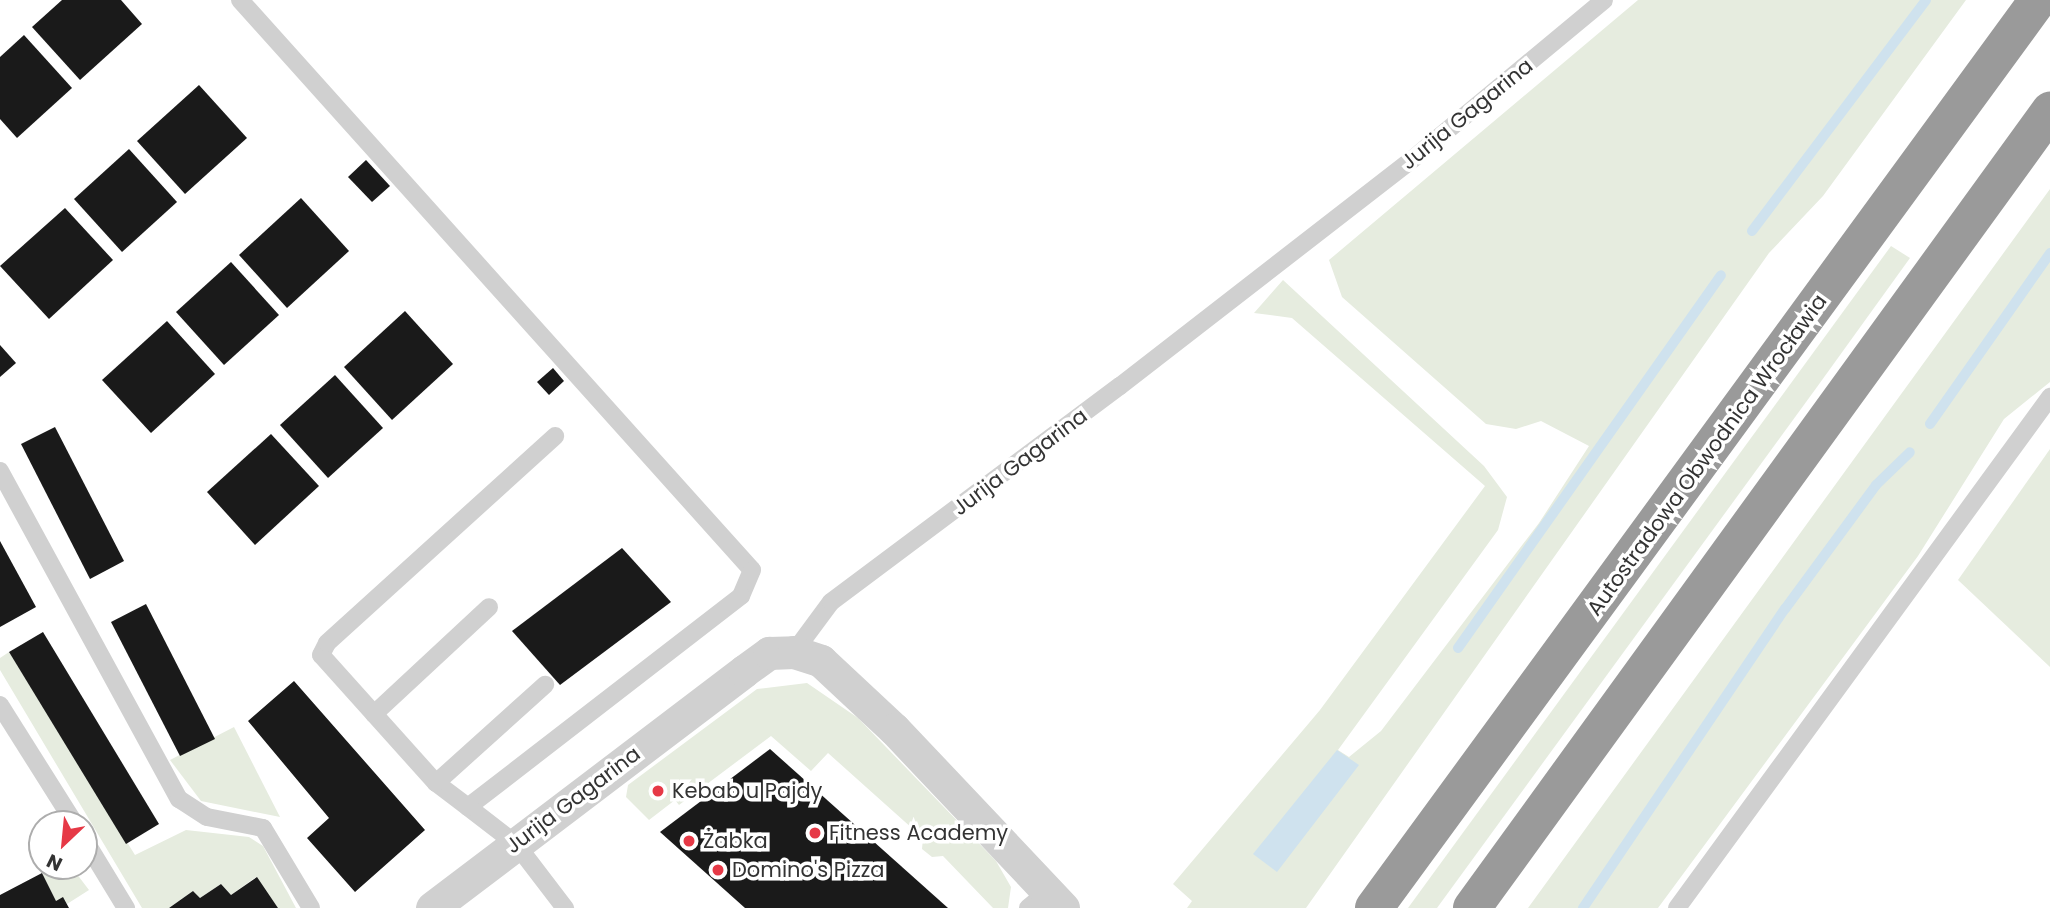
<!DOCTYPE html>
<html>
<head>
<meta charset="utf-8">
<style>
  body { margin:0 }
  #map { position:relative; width:2050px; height:908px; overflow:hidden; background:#fff; font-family:Poppins,sans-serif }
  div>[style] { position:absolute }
  .green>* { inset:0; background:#e6ecdf }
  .water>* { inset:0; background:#cfe2ee }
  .stream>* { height:10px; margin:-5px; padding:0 5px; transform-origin:5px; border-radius:5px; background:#cfe2ee }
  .building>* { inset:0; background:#1a1a1a }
  .lane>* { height:18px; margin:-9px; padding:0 9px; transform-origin:9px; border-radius:9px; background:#d0d0d0 }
  .street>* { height:33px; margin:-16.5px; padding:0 16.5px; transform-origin:16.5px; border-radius:16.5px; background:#d0d0d0 }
  .highway>* { height:38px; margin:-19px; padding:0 19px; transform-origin:19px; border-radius:19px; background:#9a9a9a }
  .dots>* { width:19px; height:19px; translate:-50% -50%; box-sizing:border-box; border:4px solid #fff; border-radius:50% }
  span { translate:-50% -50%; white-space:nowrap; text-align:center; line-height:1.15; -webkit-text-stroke:7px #fff; paint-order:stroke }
  .street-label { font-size:21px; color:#333 }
  .poi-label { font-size:21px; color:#333 }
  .left { translate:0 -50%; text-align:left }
  .north { position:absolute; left:28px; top:810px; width:70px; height:70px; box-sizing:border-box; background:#fff; border:2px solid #adadad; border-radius:50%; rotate:206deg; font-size:19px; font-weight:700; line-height:28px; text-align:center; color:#333 }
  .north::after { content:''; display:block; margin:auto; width:24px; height:32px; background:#e63946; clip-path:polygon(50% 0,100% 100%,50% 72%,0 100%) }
</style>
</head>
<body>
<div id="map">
  <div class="green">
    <i style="clip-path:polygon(1638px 0,1966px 0,1823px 196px,1769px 253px,1306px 908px,1187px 908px,1192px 901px,1173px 884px,1320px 710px,1485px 486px,1292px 318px,1254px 313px,1283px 280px,1484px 466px,1507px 497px,1498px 530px,1338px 750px,1349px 757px,1381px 731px,1539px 523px,1589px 446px,1541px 421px,1516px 429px,1486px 424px,1342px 297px,1329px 260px)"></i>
    <i style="clip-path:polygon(2050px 189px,2050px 382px,2004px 419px,1918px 556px,1658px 908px,1528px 908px)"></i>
    <i style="clip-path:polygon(1891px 246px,1910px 258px,1817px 387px,1437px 908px,1408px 908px)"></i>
    <i style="clip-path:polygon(2050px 449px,2050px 667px,1958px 580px)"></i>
    <i style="clip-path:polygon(9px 652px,135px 855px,186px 830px,249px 837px,263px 846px,296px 908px,278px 908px,256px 877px,231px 895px,221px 884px,200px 898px,193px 891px,169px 908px,142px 908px,0 670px,0 658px)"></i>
    <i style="clip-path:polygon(807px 683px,858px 718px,996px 861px,1011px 887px,1008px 908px,993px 908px,943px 856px,932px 857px,922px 849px,923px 838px,828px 753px,811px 771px,771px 736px,679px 805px,675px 800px,649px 820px,626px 797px,628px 785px,757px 689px)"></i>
    <i style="clip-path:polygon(234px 727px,280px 817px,201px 801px,170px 760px)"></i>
    <i style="clip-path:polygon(54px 866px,73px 869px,89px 890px,67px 904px,63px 898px,56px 901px,42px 873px)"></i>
  </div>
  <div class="water">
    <i style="clip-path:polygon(1337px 750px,1359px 765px,1277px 872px,1253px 854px)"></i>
  </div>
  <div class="stream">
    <i style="left:1752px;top:231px;width:289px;rotate:-53deg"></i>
    <i style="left:1930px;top:424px;width:209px;rotate:-54.9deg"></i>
    <i style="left:1458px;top:648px;width:456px;rotate:-54.8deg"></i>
    <i style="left:1583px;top:908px;width:361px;rotate:-56deg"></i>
    <i style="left:1785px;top:609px;width:154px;rotate:-53.7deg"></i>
    <i style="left:1876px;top:485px;width:47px;rotate:-44.1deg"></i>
  </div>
  <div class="building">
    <i style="clip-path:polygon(62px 0,121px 0,142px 24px,80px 80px,32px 27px)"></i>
    <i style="clip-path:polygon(24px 35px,72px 88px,17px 138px,0 119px,0 57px)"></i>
    <i style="clip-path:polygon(199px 85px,247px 138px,185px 194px,137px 141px)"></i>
    <i style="clip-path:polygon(129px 149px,177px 202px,122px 252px,74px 199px)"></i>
    <i style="clip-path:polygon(366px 160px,390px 186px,372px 202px,348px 177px)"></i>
    <i style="clip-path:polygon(301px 198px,349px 251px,287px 308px,239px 255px)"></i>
    <i style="clip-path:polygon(65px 208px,113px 260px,49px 319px,0 266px)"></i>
    <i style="clip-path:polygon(231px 262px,279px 315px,224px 365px,176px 312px)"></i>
    <i style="clip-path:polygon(405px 311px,453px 364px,392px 420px,344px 367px)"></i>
    <i style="clip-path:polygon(167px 321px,215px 374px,151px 433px,102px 380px)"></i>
    <i style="clip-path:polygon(0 345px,16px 363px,0 377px)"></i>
    <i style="clip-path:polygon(553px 368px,564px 381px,549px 395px,537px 382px)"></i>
    <i style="clip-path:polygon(335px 375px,383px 428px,328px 478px,280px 425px)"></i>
    <i style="clip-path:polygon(55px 427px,124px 561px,90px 579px,21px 444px)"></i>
    <i style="clip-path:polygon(271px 434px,319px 486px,255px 545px,207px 492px)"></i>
    <i style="clip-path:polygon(0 541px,36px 607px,0 627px)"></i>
    <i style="clip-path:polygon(622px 548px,671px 602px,560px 685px,512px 631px)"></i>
    <i style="clip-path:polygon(146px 604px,215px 739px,180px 756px,111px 622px)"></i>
    <i style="clip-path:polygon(43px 632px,159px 824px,126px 844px,9px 652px)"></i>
    <i style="clip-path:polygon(294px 681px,425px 830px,355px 892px,307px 838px,329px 818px,248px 721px)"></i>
    <i style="clip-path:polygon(770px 749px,948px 908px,745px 908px,660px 832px)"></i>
    <i style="clip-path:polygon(42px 873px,56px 901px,63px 897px,69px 908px,0 908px,0 895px)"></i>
    <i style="clip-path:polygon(257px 877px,278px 908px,169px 908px,193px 891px,200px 898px,221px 884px,231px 895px)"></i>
  </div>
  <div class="lane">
    <i style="left:240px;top:0;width:766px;rotate:48.07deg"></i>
    <i style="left:752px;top:570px;width:28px;rotate:113deg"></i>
    <i style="left:741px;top:596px;width:345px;rotate:142.3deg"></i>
    <i style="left:468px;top:807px;width:61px;rotate:37.6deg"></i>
    <i style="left:516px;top:844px;width:81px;rotate:52.6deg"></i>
    <i style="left:0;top:471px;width:374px;rotate:61.4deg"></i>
    <i style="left:179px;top:799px;width:33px;rotate:33deg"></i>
    <i style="left:207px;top:817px;width:57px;rotate:11.1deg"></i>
    <i style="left:263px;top:828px;width:93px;rotate:59deg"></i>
    <i style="left:794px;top:652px;width:62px;rotate:-53.5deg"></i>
    <i style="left:831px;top:602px;width:361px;rotate:-36.8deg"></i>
    <i style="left:1120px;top:386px;width:380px;rotate:-37.8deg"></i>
    <i style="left:1420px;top:153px;width:239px;rotate:-39.7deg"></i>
    <i style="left:0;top:705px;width:141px;rotate:57.8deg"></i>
    <i style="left:374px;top:714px;width:157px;rotate:-42.9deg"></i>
    <i style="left:436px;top:783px;width:147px;rotate:-42deg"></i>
    <i style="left:468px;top:807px;width:40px;rotate:-143deg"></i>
    <i style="left:436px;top:783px;width:172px;rotate:-131.9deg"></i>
    <i style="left:321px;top:655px;width:13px;rotate:-63deg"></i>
    <i style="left:327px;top:643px;width:308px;rotate:-42.2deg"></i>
    <i style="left:84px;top:839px;width:81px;rotate:58.7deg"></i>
    <i style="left:1028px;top:908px;width:26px;rotate:-40deg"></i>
    <i style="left:1677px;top:908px;width:633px;rotate:-53.87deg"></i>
  </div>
  <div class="street">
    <i style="left:432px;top:908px;width:392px;rotate:-37.2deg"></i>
    <i style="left:744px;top:671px;width:31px;rotate:-36deg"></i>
    <i style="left:769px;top:653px;width:25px;rotate:-2deg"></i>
    <i style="left:794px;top:652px;width:28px;rotate:18deg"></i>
    <i style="left:821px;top:661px;width:100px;rotate:43deg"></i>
    <i style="left:894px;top:729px;width:246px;rotate:46.6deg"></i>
  </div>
  <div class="highway">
    <i style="left:1374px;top:908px;width:1125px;rotate:-53.82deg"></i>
    <i style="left:1472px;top:908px;width:985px;rotate:-54.05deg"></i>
  </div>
  <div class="dots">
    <i style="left:658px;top:791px;background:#e63946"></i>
    <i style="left:815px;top:833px;background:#e63946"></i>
    <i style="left:689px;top:841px;background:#e63946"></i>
    <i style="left:718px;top:870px;background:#e63946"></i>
  </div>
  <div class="street-label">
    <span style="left:1467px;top:114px;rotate:-39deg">Jurija Gagarina</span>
    <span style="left:1707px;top:455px;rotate:-54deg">Autostradowa Obwodnica Wrocławia</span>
    <span style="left:1020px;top:462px;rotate:-37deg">Jurija Gagarina</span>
    <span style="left:573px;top:800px;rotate:-37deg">Jurija Gagarina</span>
  </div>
  <div class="poi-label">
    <span class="left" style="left:672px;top:791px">Kebab u Pajdy</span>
    <span class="left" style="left:829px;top:833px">Fitness Academy</span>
    <span class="left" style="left:703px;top:841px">Żabka</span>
    <span class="left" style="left:732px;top:870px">Domino's Pizza</span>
  </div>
  <div class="north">N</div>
</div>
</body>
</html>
